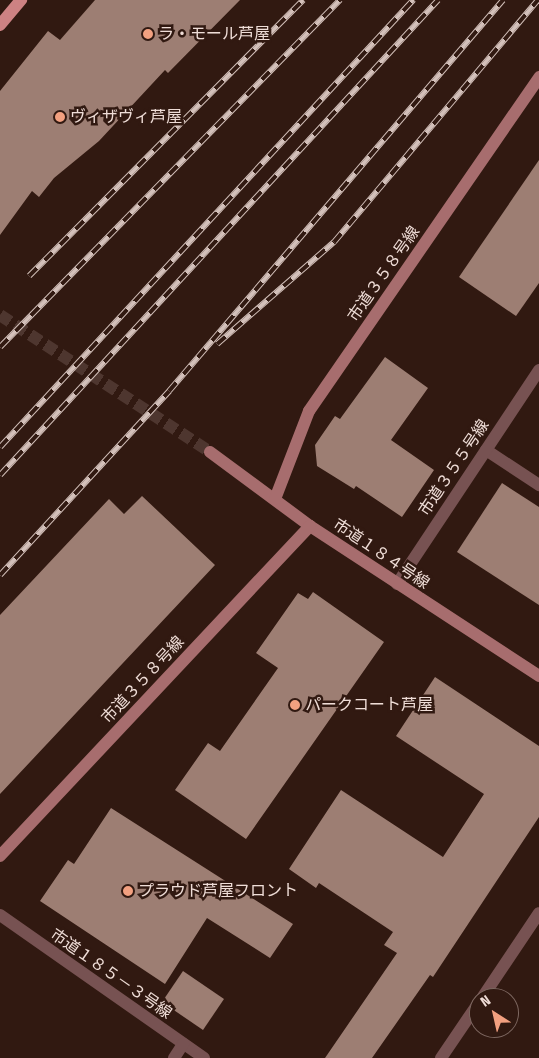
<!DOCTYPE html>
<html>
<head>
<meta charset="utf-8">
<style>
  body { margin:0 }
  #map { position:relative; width:539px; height:1058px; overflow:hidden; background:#311911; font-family:"Fira Sans Condensed","Noto Sans JP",sans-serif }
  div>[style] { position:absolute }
  .building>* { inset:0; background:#9d7e73 }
  .secondary-tunnel>* { height:12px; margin-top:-6px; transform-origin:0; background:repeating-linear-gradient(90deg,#4e362f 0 12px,transparent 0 18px) }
  .street>* { height:12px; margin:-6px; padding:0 6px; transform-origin:6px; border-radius:6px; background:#775252 }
  .secondary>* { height:12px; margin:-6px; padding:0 6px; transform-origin:6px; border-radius:6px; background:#a76d6e }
  .primary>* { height:12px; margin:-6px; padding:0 6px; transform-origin:6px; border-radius:6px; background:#cd8283 }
  .rail>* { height:5.5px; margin-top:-2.75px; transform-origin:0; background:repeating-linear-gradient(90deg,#311911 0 11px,#d3c0ba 0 22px); box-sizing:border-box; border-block:1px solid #d3c0ba }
  .dots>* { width:14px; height:14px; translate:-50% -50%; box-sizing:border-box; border:2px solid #311911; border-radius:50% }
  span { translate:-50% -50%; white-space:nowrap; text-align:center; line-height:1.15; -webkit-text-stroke:5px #311911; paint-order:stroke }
  .poi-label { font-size:16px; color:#efddd7 }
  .left { translate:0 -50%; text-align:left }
  .street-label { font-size:16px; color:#efddd7 }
  .north { position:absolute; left:469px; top:988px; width:50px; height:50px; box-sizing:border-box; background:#311911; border:1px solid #7d6760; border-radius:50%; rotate:325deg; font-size:14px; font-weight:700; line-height:20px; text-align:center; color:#efddd7 }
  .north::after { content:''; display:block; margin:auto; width:18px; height:22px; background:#f2a080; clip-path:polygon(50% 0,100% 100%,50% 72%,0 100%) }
</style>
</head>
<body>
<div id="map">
  <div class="building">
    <i style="clip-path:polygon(95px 0,240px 0,168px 73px,165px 70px,99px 141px,54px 178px,39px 197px,32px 191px,0 235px,0 91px,48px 31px,60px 40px)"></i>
    <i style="clip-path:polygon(539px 160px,539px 283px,516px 316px,459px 277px)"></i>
    <i style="clip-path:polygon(385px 357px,428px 388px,391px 440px,434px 470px,402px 517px,356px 486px,354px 489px,317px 466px,315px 445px,335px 416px,340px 419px)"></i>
    <i style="clip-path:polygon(502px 483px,539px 507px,539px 605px,457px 552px)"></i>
    <i style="clip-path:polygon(142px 496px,215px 565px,0 794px,0 615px,109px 499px,124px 514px)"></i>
    <i style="clip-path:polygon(313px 592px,384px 642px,246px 839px,175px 790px,208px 743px,220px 751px,278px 668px,256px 653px,298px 593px,308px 599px)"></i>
    <i style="clip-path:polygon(435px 677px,539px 746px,539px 817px,433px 977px,430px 975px,372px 1058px,325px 1058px,397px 953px,384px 945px,393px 932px,319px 883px,316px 888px,289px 869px,341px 790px,443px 857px,484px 794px,396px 736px)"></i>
    <i style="clip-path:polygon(111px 808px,293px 924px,270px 958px,207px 918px,165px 984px,40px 901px,68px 860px,74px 864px)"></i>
    <i style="clip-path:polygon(183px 971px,224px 999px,203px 1030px,162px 1002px)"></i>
  </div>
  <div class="secondary-tunnel">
    <i style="left:0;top:315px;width:251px;rotate:33.1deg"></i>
  </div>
  <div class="street">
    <i style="left:486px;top:450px;width:64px;rotate:33.4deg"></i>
    <i style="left:397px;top:584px;width:257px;rotate:-56.4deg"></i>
    <i style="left:0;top:915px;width:249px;rotate:35deg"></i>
    <i style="left:482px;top:998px;width:102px;rotate:-56.2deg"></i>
    <i style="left:174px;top:1058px;width:17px;rotate:-57deg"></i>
    <i style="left:441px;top:1058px;width:68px;rotate:-55.8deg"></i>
  </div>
  <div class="secondary">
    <i style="left:210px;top:452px;width:124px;rotate:36.5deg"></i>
    <i style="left:310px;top:526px;width:274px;rotate:33.2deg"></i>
    <i style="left:275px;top:499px;width:94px;rotate:-68.9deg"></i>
    <i style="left:309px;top:411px;width:406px;rotate:-55.4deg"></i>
    <i style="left:0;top:856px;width:453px;rotate:-46.8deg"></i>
  </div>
  <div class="primary">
    <i style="left:0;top:25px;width:33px;rotate:-50deg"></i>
  </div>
  <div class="rail">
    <i style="left:29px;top:276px;width:389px;rotate:-45.2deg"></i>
    <i style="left:217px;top:344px;width:155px;rotate:-41.1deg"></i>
    <i style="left:334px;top:242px;width:317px;rotate:-49.9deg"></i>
    <i style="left:0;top:347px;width:486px;rotate:-45.6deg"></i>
    <i style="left:0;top:447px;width:609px;rotate:-47.26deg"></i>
    <i style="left:0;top:475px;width:646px;rotate:-47.32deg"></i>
    <i style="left:0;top:575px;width:250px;rotate:-47.4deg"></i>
    <i style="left:169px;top:391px;width:514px;rotate:-49.5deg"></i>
  </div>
  <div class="dots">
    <i style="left:148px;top:34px;background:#f2a080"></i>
    <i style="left:60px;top:117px;background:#f2a080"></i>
    <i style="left:295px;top:705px;background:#f2a080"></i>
    <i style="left:128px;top:891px;background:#f2a080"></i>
  </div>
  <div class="poi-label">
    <span class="left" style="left:158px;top:34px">ラ・モール芦屋</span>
    <span class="left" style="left:70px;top:117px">ヴィザヴィ芦屋</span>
    <span class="left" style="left:305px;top:705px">パークコート芦屋</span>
    <span class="left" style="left:138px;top:891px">プラウド芦屋フロント</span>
  </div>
  <div class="street-label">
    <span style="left:384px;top:274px;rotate:-55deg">市道３５８号線</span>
    <span style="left:454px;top:468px;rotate:-56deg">市道３５５号線</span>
    <span style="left:381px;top:554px;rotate:34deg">市道１８４号線</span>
    <span style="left:143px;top:680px;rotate:-47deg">市道３５８号線</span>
    <span style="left:111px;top:974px;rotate:35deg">市道１８５－３号線</span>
  </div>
  <div class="north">N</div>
</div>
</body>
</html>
